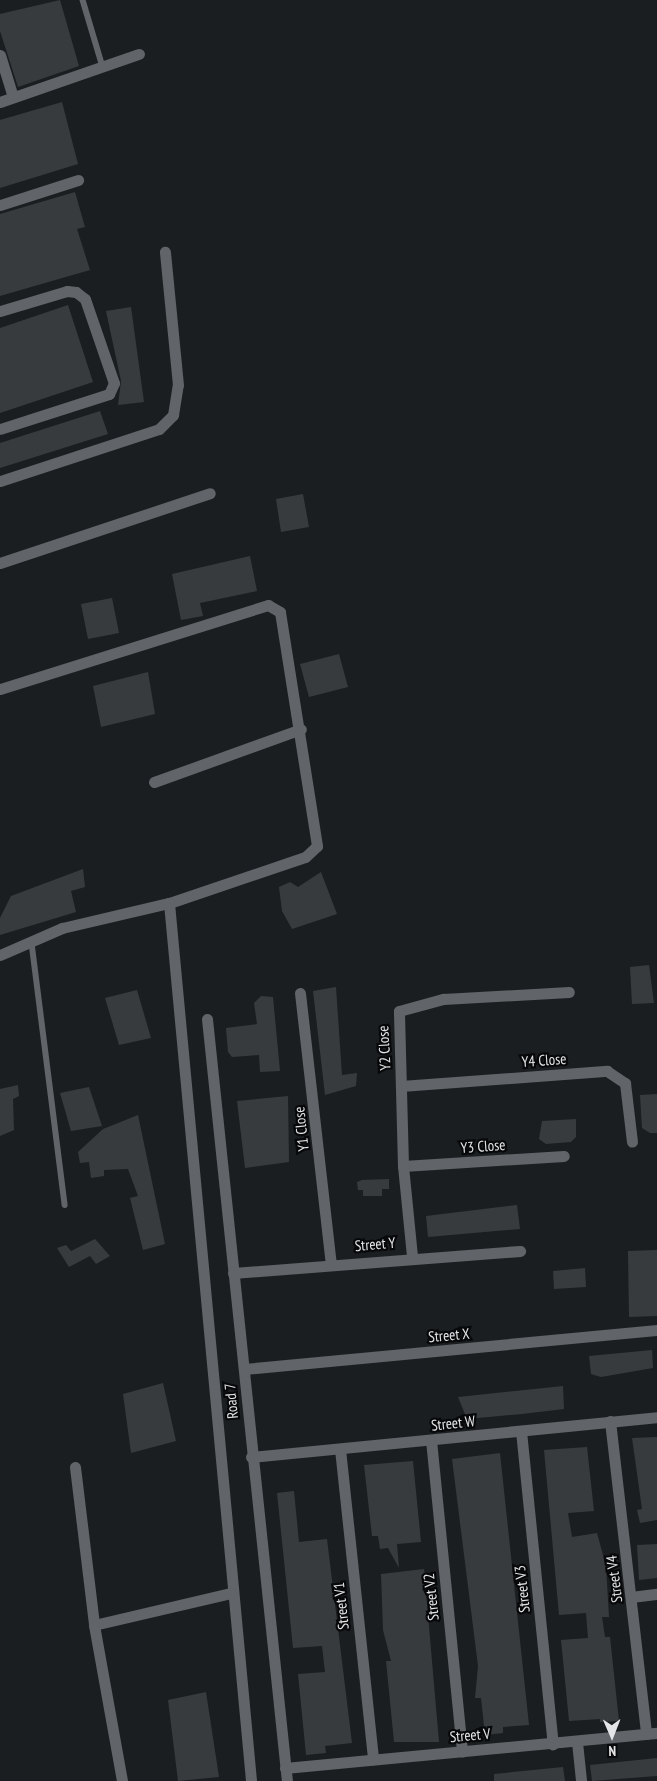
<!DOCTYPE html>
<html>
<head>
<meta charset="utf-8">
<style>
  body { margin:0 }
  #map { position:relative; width:657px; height:1781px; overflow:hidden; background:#1b1e21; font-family:"PT Sans Narrow",sans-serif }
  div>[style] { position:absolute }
  .building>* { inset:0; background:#383b3e }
  .lane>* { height:5.5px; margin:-2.75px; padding:0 2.75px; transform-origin:2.75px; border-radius:2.75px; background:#616468 }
  .street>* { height:11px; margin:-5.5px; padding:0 5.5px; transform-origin:5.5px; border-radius:5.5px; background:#616468 }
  span { translate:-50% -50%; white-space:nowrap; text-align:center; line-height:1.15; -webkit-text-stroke:4.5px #070809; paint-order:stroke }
  .street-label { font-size:15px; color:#e4e5e7 }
  .north { position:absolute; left:587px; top:1711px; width:50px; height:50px; -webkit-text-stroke:4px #070809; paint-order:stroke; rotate:179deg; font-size:14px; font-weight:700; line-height:20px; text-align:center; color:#e4e5e7 }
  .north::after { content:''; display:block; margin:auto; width:18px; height:22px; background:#e4e5e7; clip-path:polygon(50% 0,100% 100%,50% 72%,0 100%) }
</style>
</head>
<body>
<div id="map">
  <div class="building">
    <i style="clip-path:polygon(60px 0,79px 66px,18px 87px,0 31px,0 14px)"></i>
    <i style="clip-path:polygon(62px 102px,78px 164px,0 188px,0 120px)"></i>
    <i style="clip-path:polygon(75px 192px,85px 227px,77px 229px,90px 270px,0 296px,0 214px)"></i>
    <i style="clip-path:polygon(68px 305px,93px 382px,0 413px,0 328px)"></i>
    <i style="clip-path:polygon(131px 307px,144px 402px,118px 405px,121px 381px,106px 311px)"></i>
    <i style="clip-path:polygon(100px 411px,108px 434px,0 468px,0 443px)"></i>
    <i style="clip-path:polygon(303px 494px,309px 527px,281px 532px,276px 499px)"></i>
    <i style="clip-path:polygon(250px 556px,257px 591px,200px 603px,203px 616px,181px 620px,172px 574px)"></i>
    <i style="clip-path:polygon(112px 598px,119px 633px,88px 639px,81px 604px)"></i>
    <i style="clip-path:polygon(339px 654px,348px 687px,309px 697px,300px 664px)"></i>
    <i style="clip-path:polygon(148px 672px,155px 714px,101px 727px,93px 686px)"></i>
    <i style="clip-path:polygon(83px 869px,85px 887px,71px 891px,76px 912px,0 935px,0 918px,11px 896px)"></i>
    <i style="clip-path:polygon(321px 872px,337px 914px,292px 929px,282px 911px,279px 887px,290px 882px,298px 887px)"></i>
    <i style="clip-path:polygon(649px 965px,654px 1003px,632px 1004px,630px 967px)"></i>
    <i style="clip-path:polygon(336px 987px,342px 1075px,357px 1073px,356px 1086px,325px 1095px,313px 991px)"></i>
    <i style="clip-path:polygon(137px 990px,151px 1038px,119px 1045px,105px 998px)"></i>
    <i style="clip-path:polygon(261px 996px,273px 997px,280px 1071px,260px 1072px,259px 1055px,232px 1057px,228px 1052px,226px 1028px,257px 1024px,254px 1003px)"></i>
    <i style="clip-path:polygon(18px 1085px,19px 1096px,13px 1099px,14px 1130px,0 1136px,0 1089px)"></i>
    <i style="clip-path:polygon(89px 1087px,102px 1126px,71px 1131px,60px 1093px)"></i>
    <i style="clip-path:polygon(657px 1094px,657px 1133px,650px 1133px,642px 1128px,640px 1095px)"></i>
    <i style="clip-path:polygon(288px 1096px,289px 1162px,245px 1168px,237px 1101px)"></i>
    <i style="clip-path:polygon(138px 1115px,165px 1244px,143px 1250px,130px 1198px,138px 1196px,128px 1169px,104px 1170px,104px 1176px,91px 1178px,89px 1162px,80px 1163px,78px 1152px,103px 1129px)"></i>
    <i style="clip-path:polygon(576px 1119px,576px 1137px,571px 1142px,546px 1144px,539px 1139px,542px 1121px)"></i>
    <i style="clip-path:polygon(389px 1179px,389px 1189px,382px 1189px,382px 1196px,363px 1196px,363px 1190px,358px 1190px,357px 1182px,362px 1180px)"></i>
    <i style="clip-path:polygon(517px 1205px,520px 1229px,428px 1237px,426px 1216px)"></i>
    <i style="clip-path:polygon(95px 1239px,110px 1256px,96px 1264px,90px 1256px,69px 1267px,57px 1248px,66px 1245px,71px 1251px)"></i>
    <i style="clip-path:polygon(657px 1250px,657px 1316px,629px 1317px,628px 1251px)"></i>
    <i style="clip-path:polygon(585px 1268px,586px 1287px,554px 1289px,553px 1271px)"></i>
    <i style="clip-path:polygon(652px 1350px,653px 1368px,601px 1377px,591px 1374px,589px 1356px)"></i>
    <i style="clip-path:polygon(163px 1383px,176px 1441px,131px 1453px,123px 1394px)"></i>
    <i style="clip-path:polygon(563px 1386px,564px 1409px,522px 1414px,467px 1419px,458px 1397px)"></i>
    <i style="clip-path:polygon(657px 1437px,657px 1520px,640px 1523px,637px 1510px,642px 1509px,632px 1438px)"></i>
    <i style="clip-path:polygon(587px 1447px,594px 1511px,568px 1513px,572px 1537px,597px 1533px,606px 1566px,609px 1617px,602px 1617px,605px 1637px,610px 1637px,619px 1721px,600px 1722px,600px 1719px,569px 1721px,561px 1640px,588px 1638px,586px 1613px,559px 1615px,544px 1450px)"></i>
    <i style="clip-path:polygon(500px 1453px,529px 1725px,503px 1727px,503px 1733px,485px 1735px,481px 1698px,475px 1698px,478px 1666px,452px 1459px)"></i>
    <i style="clip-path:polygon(413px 1461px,421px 1542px,397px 1544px,399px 1568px,388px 1548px,380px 1549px,378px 1536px,372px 1536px,364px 1465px)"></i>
    <i style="clip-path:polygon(294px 1491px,299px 1542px,327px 1539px,352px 1743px,325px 1746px,326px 1753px,306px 1755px,298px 1674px,325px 1672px,322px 1646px,293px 1648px,277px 1493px)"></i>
    <i style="clip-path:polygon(657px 1544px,657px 1578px,639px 1580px,637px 1545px)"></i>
    <i style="clip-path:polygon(424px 1569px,439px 1742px,394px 1742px,386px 1661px,391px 1661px,383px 1630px,381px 1574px)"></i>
    <i style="clip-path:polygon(206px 1692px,219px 1777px,178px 1781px,168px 1700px)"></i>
    <i style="clip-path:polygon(657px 1758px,657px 1776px,592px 1781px,590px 1765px)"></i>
    <i style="clip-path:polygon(563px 1767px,565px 1781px,494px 1781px,494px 1774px)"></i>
  </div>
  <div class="lane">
    <i style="left:83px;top:0;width:70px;rotate:73.4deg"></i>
    <i style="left:32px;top:943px;width:264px;rotate:82.8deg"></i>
  </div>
  <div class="street">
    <i style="left:0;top:55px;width:44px;rotate:72.8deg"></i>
    <i style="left:0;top:102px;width:147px;rotate:-19.1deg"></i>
    <i style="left:0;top:205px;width:82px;rotate:-17.8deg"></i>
    <i style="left:0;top:311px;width:70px;rotate:-16.6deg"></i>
    <i style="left:67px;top:291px;width:9px;rotate:6deg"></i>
    <i style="left:76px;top:292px;width:11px;rotate:38deg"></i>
    <i style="left:85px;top:299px;width:89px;rotate:71deg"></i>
    <i style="left:114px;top:383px;width:12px;rotate:114deg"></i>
    <i style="left:109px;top:394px;width:114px;rotate:162.2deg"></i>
    <i style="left:0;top:481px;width:167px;rotate:-18.1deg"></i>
    <i style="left:159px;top:429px;width:20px;rotate:-45deg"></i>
    <i style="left:173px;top:415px;width:30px;rotate:-81deg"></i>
    <i style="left:178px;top:385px;width:134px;rotate:-95.6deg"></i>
    <i style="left:0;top:563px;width:221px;rotate:-18.4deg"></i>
    <i style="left:0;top:689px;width:281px;rotate:-17.4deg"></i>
    <i style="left:268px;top:605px;width:14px;rotate:30deg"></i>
    <i style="left:280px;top:612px;width:237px;rotate:81deg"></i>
    <i style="left:317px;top:846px;width:16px;rotate:137deg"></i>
    <i style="left:305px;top:857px;width:144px;rotate:161.3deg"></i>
    <i style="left:154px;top:782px;width:156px;rotate:-19.8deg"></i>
    <i style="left:0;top:955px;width:68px;rotate:-23.5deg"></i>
    <i style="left:62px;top:928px;width:110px;rotate:-13.2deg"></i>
    <i style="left:169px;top:903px;width:882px;rotate:84.66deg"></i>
    <i style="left:300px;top:993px;width:272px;rotate:83.5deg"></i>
    <i style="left:207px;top:1019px;width:766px;rotate:84.01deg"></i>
    <i style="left:401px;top:1086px;width:207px;rotate:-4.2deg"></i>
    <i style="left:607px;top:1071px;width:22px;rotate:34deg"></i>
    <i style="left:625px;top:1083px;width:59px;rotate:83.2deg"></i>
    <i style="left:403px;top:1166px;width:161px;rotate:-3.6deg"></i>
    <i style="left:412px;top:1256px;width:90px;rotate:-95.7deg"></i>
    <i style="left:403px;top:1166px;width:155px;rotate:-91.5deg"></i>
    <i style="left:399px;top:1011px;width:46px;rotate:-15.3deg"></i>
    <i style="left:443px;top:999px;width:126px;rotate:-3.2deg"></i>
    <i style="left:233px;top:1273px;width:288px;rotate:-4.4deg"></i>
    <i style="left:244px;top:1369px;width:415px;rotate:-5.4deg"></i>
    <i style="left:610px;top:1421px;width:315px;rotate:83.4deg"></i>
    <i style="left:521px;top:1431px;width:315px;rotate:84.2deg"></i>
    <i style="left:431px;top:1440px;width:313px;rotate:84.3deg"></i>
    <i style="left:340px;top:1449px;width:312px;rotate:83.9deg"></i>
    <i style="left:251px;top:1457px;width:408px;rotate:-5.6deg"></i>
    <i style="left:75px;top:1467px;width:159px;rotate:83.1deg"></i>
    <i style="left:94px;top:1625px;width:158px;rotate:79.8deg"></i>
    <i style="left:631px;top:1597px;width:26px;rotate:-7deg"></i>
    <i style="left:94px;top:1625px;width:140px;rotate:-13.2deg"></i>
    <i style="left:577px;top:1742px;width:39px;rotate:84deg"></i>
    <i style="left:285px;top:1768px;width:374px;rotate:-5.4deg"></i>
  </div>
  <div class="street-label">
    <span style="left:384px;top:1048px;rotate:-93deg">Y2 Close</span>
    <span style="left:544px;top:1060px;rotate:-4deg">Y4 Close</span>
    <span style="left:301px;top:1129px;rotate:-96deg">Y1 Close</span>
    <span style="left:483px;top:1146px;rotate:-4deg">Y3 Close</span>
    <span style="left:375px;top:1244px;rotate:-5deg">Street Y</span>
    <span style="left:449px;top:1335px;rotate:-5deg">Street X</span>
    <span style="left:231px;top:1401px;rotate:-95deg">Road 7</span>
    <span style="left:453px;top:1423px;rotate:-6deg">Street W</span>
    <span style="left:614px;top:1579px;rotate:-97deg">Street V4</span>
    <span style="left:522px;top:1589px;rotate:-96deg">Street V3</span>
    <span style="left:431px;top:1597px;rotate:-96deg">Street V2</span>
    <span style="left:341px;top:1606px;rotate:-96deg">Street V1</span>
    <span style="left:470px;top:1735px;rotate:-5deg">Street V</span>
  </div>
  <div class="north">N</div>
</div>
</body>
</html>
